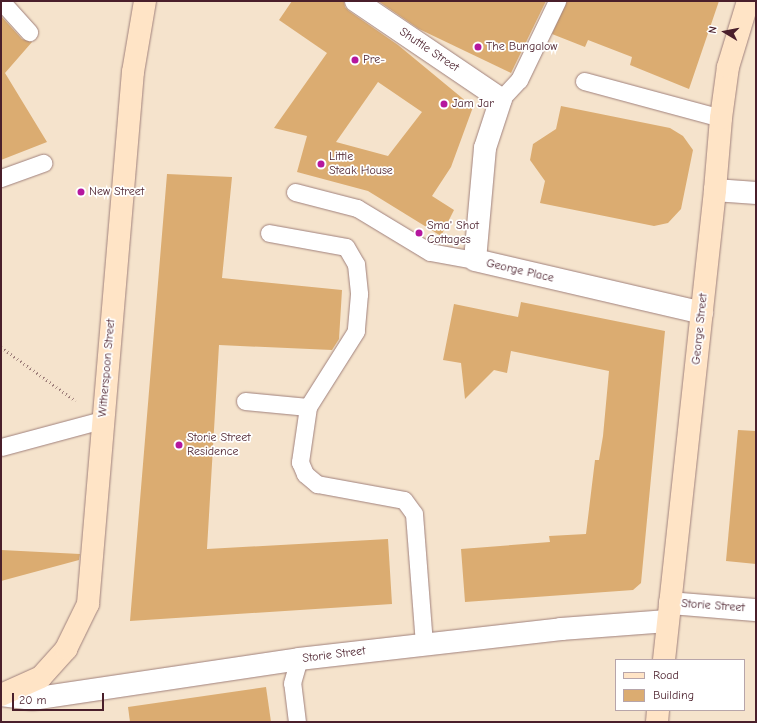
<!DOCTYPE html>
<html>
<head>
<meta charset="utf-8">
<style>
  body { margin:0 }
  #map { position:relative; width:757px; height:723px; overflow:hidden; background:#f5e3cc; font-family:"Comic Neue",sans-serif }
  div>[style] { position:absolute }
  .building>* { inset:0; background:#dbac71 }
  .path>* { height:2.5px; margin-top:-1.25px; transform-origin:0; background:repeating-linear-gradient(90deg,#a0817c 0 1px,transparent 0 4px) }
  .roads { filter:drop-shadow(0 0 1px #a0817c) drop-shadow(0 0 1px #a0817c) }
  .lane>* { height:17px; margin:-8.5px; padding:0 8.5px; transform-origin:8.5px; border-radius:8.5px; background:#fff }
  .street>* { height:22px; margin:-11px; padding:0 11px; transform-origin:11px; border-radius:11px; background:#fff }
  .secondary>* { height:22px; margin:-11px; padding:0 11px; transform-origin:11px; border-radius:11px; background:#ffe4c6 }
  .dots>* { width:11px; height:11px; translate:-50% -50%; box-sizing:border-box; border:2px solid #fff; border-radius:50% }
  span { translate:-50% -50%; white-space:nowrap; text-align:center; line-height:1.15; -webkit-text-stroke:3.5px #fff; paint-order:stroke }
  .poi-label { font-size:12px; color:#4a1f2b }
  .left { translate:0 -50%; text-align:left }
  .street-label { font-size:12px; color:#4a1f2b }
  .frame { position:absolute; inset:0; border:2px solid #4a1f2b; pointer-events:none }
  .legend { position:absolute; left:615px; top:659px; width:130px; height:52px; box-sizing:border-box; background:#fff; border:1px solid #b7a5aa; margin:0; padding:5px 7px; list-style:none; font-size:12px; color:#4a1f2b }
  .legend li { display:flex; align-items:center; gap:8px; height:20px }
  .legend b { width:20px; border:1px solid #b7a5aa }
  .north { position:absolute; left:705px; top:12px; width:40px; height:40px; -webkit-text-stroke:3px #fff; paint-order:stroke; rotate:280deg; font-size:11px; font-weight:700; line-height:16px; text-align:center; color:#4a1f2b }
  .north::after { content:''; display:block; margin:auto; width:14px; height:18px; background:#4a1f2b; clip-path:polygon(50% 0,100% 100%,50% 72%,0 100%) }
  .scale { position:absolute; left:12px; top:693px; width:92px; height:18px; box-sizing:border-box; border:2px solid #4a1f2b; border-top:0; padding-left:5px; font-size:12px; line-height:14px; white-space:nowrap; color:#4a1f2b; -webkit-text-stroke:3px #fff; paint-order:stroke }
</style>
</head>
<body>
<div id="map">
  <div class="building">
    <i style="clip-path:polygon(evenodd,292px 1px,344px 1px,345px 7px,349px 11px,398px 45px,473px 107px,451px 167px,432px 196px,454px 210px,441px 236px,368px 191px,297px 172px,307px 136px,274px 128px,327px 53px,279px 20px,292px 1px,378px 82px,422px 112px,388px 156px,336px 142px,378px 82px)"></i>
    <i style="clip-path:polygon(378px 1px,546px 1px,511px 73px,419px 29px)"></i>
    <i style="clip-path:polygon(567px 1px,719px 1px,689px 89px,630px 65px,632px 57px,588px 40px,585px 47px,552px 34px)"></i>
    <i style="clip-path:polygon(1px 16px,22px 39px,32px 42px,5px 73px,47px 142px,1px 160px)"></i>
    <i style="clip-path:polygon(561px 106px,670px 128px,683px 136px,693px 150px,681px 209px,668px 223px,654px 226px,540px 203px,545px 181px,530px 160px,533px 144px,556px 129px)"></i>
    <i style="clip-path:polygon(167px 174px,232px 177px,222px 278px,342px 290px,339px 339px,332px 350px,219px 345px,207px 549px,388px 539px,392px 604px,130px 621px)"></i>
    <i style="clip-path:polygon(521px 302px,665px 331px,641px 583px,633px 590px,465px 602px,461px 549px,550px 542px,549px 536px,586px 534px,595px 460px,599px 460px,603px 436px,609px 371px,511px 351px,507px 373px,494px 370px,465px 399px,461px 363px,443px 360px,454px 304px,518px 317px)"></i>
    <i style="clip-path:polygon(738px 430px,756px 431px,756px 564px,726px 561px)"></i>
    <i style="clip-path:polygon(1px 550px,80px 554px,79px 560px,1px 581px)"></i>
    <i style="clip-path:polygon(266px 687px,271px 722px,130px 722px,128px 707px)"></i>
  </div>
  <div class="path">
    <i style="left:1px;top:347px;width:92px;rotate:35.8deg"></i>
  </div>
  <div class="roads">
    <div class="lane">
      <i style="left:1px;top:1px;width:42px;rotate:47.9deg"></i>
      <i style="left:584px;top:81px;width:142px;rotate:15.1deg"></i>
      <i style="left:501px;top:99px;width:26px;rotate:-47deg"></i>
      <i style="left:519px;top:80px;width:88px;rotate:-64.3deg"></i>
      <i style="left:1px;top:178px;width:45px;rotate:-19.7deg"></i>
      <i style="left:295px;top:192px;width:64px;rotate:14.5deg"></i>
      <i style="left:357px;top:208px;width:85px;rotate:31.1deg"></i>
      <i style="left:430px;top:252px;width:46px;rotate:10.1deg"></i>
      <i style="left:269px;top:233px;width:78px;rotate:10.3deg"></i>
      <i style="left:346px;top:247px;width:20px;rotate:60deg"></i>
      <i style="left:356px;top:264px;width:30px;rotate:84deg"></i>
      <i style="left:359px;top:294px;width:37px;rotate:95deg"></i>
      <i style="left:356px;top:331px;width:90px;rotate:122.3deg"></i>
      <i style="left:245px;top:401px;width:63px;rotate:5.4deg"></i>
      <i style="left:308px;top:407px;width:56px;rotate:98.3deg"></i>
      <i style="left:300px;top:462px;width:13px;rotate:67deg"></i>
      <i style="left:305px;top:474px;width:16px;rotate:40deg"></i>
      <i style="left:317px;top:484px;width:88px;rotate:10.4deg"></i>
      <i style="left:404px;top:500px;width:17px;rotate:54deg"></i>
      <i style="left:414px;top:514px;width:131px;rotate:85.6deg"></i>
      <i style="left:1px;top:447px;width:105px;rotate:-15deg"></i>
      <i style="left:297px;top:722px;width:39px;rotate:-97deg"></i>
      <i style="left:292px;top:683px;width:25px;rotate:-74deg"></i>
    </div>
    <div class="street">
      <i style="left:356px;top:1px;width:175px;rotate:34.1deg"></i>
      <i style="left:501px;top:99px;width:52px;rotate:108.1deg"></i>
      <i style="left:485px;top:148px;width:112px;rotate:95.1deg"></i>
      <i style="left:475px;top:260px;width:233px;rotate:13.1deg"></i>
      <i style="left:715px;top:190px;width:41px;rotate:4.2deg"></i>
      <i style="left:670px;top:603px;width:86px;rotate:4.7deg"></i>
      <i style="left:1px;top:695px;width:31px;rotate:7deg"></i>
      <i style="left:32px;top:699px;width:270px;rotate:-8.5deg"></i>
      <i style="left:299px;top:659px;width:264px;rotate:-6.5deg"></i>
      <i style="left:561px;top:629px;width:107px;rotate:-4.3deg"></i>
    </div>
    <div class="secondary">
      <i style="left:664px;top:660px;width:473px;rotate:-83.8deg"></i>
      <i style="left:715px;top:190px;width:72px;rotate:-85.2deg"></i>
      <i style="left:721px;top:118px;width:51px;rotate:-82.2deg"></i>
      <i style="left:728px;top:67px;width:69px;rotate:-73.1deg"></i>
      <i style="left:1px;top:695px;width:44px;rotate:-24.2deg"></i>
      <i style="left:41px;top:677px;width:38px;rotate:-48deg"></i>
      <i style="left:66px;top:649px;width:50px;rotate:-63.9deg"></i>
      <i style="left:88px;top:604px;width:534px;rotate:-85.17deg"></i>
      <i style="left:133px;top:72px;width:72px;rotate:-80.4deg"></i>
      <i style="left:657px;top:722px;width:12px;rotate:-85deg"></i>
    </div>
  </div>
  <div class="dots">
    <i style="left:478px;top:47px;background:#b5179e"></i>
    <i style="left:355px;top:60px;background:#b5179e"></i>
    <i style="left:444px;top:104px;background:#b5179e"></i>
    <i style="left:321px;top:164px;background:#b5179e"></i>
    <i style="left:81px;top:192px;background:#b5179e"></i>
    <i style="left:419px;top:233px;background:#b5179e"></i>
    <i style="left:179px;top:445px;background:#b5179e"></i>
  </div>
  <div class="poi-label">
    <span class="left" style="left:486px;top:47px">The Bungalow</span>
    <span class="left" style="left:363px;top:60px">Pre-</span>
    <span class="left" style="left:452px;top:104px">Jam Jar</span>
    <span class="left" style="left:329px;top:164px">Little<br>Steak House</span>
    <span class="left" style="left:89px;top:192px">New Street</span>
    <span class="left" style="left:427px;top:233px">Sma' Shot<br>Cottages</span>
    <span class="left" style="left:187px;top:445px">Storie Street<br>Residence</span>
  </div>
  <div class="street-label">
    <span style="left:429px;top:50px;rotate:34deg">Shuttle Street</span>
    <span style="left:520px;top:271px;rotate:13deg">George Place</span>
    <span style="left:700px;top:329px;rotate:-84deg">George Street</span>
    <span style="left:107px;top:368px;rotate:-85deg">Witherspoon Street</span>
    <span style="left:713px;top:606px;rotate:4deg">Storie Street</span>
    <span style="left:334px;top:655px;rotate:-7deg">Storie Street</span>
  </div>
  <div class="frame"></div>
  <ul class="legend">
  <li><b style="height:5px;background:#ffe4c6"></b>Road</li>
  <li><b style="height:11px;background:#dbac71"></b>Building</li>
  </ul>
  <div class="north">N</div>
  <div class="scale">20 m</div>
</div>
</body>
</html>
